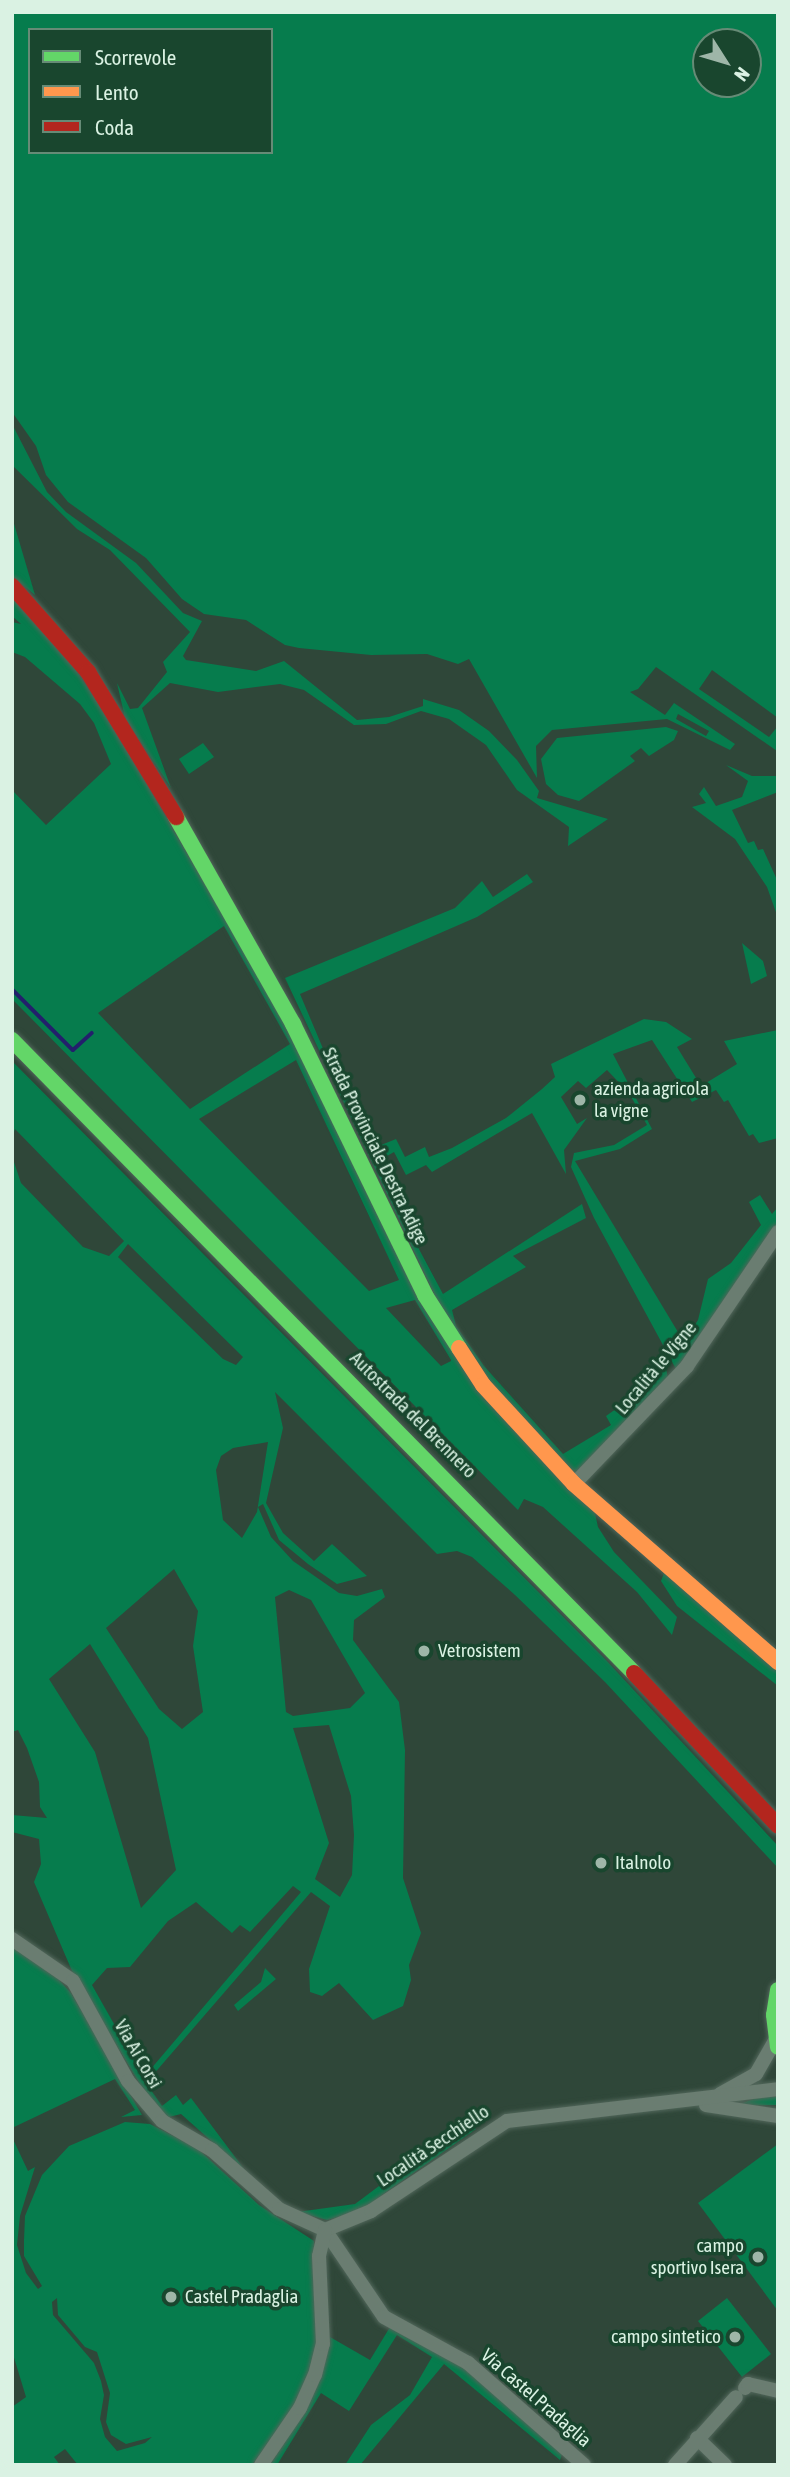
<!DOCTYPE html>
<html>
<head>
<meta charset="utf-8">
<style>
  body { margin:0 }
  #map { position:relative; width:790px; height:2477px; overflow:hidden; background:#2f4739; font-family:"Asap Condensed",sans-serif }
  div>[style] { position:absolute }
  .green>* { inset:0; background:#067c4d }
  .stream>* { height:3.5px; margin:-1.75px; padding:0 1.75px; transform-origin:1.75px; border-radius:1.75px; background:#231f6c }
  .roads { filter:drop-shadow(0 0 2px #51665a) drop-shadow(0 0 2px #51665a) }
  .street>* { height:14px; margin:-7px; padding:0 7px; transform-origin:7px; border-radius:7px; background:#6a7d71 }
  .fast>* { height:16px; margin:-8px; padding:0 8px; transform-origin:8px; border-radius:8px; background:#63d668 }
  .slow>* { height:16px; margin:-8px; padding:0 8px; transform-origin:8px; border-radius:8px; background:#ff974d }
  .jam>* { height:16px; margin:-8px; padding:0 8px; transform-origin:8px; border-radius:8px; background:#b3261e }
  .dots>* { width:19px; height:19px; translate:-50% -50%; box-sizing:border-box; border:4px solid #19462e; border-radius:50% }
  span { translate:-50% -50%; white-space:nowrap; text-align:center; line-height:1.15; -webkit-text-stroke:7px #19462e; paint-order:stroke }
  .poi-label { font-size:19px; color:#daf2e3 }
  .left { translate:0 -50%; text-align:left }
  .right { translate:-100% -50%; text-align:right }
  .street-label { font-size:19px; color:#daf2e3 }
  .frame { position:absolute; inset:0; border:14px solid #daf2e3; pointer-events:none }
  .legend { position:absolute; left:28px; top:28px; width:245px; height:126px; box-sizing:border-box; background:#19462e; border:2px solid #668b76; margin:0; padding:9px 12px; list-style:none; font-size:21px; color:#daf2e3 }
  .legend li { display:flex; align-items:center; gap:14px; height:35px }
  .legend b { width:35px; border:2px solid #668b76 }
  .north { position:absolute; left:692px; top:28px; width:70px; height:70px; box-sizing:border-box; background:#19462e; border:2px solid #668b76; border-radius:50%; rotate:127deg; font-size:19px; font-weight:700; line-height:28px; text-align:center; color:#daf2e3 }
  .north::after { content:''; display:block; margin:auto; width:24px; height:32px; background:#9eb6a8; clip-path:polygon(50% 0,100% 100%,50% 72%,0 100%) }
</style>
</head>
<body>
<div id="map">
  <div class="green">
    <i style="clip-path:polygon(evenodd,12px 12px,778px 12px,778px 718px,712px 670px,699px 689px,769px 737px,778px 726px,777px 751px,656px 667px,638px 689px,630px 692px,665px 715px,674px 703px,735px 744px,730px 750px,667px 719px,552px 730px,536px 746px,537px 778px,469px 659px,458px 664px,427px 654px,371px 655px,299px 648px,285px 645px,246px 620px,204px 614px,182px 599px,146px 558px,68px 502px,46px 475px,36px 446px,12px 412px,12px 12px,30px 30px,271px 30px,271px 152px,30px 152px,30px 30px,12px 12px,748px 42px,748px 84px,706px 84px,706px 42px,748px 42px,12px 12px,678px 714px,709px 731px,706px 736px,676px 719px,678px 714px)"></i>
    <i style="clip-path:polygon(12px 424px,47px 492px,66px 512px,136px 563px,183px 613px,202px 621px,183px 656px,186px 660px,256px 671px,284px 661px,357px 720px,389px 717px,423px 706px,423px 699px,459px 710px,489px 731px,517px 760px,539px 791px,537px 798px,608px 819px,568px 846px,569px 827px,517px 790px,486px 745px,449px 719px,421px 711px,386px 724px,354px 725px,304px 690px,280px 684px,218px 692px,170px 683px,142px 708px,171px 788px,125px 718px,117px 683px,130px 709px,138px 708px,167px 672px,163px 662px,190px 632px,110px 550px,77px 529px,12px 465px)"></i>
    <i style="clip-path:polygon(12px 517px,25px 561px,35px 595px,12px 576px)"></i>
    <i style="clip-path:polygon(evenodd,12px 594px,60px 647px,108px 718px,297px 1042px,418px 1298px,595px 1513px,598px 1527px,614px 1552px,677px 1617px,672px 1635px,637px 1592px,543px 1507px,524px 1499px,518px 1510px,12px 999px,12px 790px,46px 825px,111px 764px,94px 723px,80px 704px,25px 657px,12px 652px,12px 622px,21px 624px,12px 616px,12px 594px,224px 926px,290px 1044px,190px 1109px,98px 1013px,224px 926px,12px 594px,296px 1060px,399px 1280px,369px 1291px,199px 1119px,296px 1060px,12px 594px,415px 1300px,451px 1360px,451px 1361px,441px 1366px,386px 1308px,415px 1300px)"></i>
    <i style="clip-path:polygon(666px 727px,678px 731px,674px 740px,649px 756px,641px 748px,630px 756px,635px 761px,579px 801px,558px 795px,546px 784px,541px 759px,557px 738px)"></i>
    <i style="clip-path:polygon(203px 743px,214px 757px,189px 774px,179px 759px)"></i>
    <i style="clip-path:polygon(726px 765px,752px 776px,778px 776px,778px 792px,732px 810px,748px 843px,754px 841px,758px 850px,763px 849px,778px 882px,778px 918px,767px 887px,735px 839px,692px 807px,706px 803px,699px 794px,704px 787px,716px 806px,742px 797px,748px 781px)"></i>
    <i style="clip-path:polygon(527px 874px,533px 882px,477px 917px,300px 994px,343px 1096px,348px 1094px,371px 1149px,396px 1139px,405px 1157px,425px 1147px,429px 1157px,452px 1148px,506px 1118px,542px 1089px,555px 1077px,551px 1064px,644px 1019px,666px 1022px,692px 1039px,677px 1047px,701px 1086px,737px 1064px,724px 1041px,778px 1030px,778px 1138px,759px 1143px,753px 1134px,749px 1136px,728px 1100px,724px 1102px,716px 1090px,692px 1102px,652px 1040px,613px 1054px,652px 1129px,620px 1149px,575px 1161px,684px 1342px,698px 1320px,708px 1279px,731px 1263px,761px 1225px,749px 1202px,760px 1195px,772px 1214px,778px 1207px,778px 1228px,676px 1369px,594px 1218px,571px 1167px,574px 1153px,614px 1145px,647px 1125px,629px 1093px,607px 1070px,586px 1088px,578px 1081px,561px 1097px,577px 1124px,587px 1118px,564px 1150px,566px 1174px,532px 1113px,432px 1172px,426px 1165px,406px 1175px,394px 1152px,380px 1160px,395px 1187px,391px 1197px,443px 1294px,582px 1204px,586px 1218px,513px 1256px,526px 1267px,452px 1310px,456px 1326px,484px 1366px,563px 1454px,611px 1425px,606px 1416px,613px 1411px,619px 1408px,624px 1415px,665px 1364px,668px 1378px,575px 1473px,489px 1381px,447px 1321px,285px 978px,455px 908px,482px 881px,493px 897px)"></i>
    <i style="clip-path:polygon(742px 943px,763px 961px,767px 976px,751px 984px)"></i>
    <i style="clip-path:polygon(evenodd,12px 1061px,606px 1660px,778px 1846px,778px 1868px,605px 1682px,515px 1595px,472px 1557px,457px 1551px,437px 1554px,275px 1392px,283px 1428px,266px 1503px,283px 1533px,314px 1561px,332px 1544px,367px 1576px,337px 1584px,308px 1564px,279px 1540px,263px 1504px,258px 1507px,271px 1537px,293px 1561px,339px 1593px,357px 1596px,382px 1589px,385px 1597px,354px 1620px,353px 1640px,399px 1702px,405px 1750px,403px 1878px,421px 1933px,409px 1965px,411px 1980px,403px 2006px,373px 2020px,339px 1983px,322px 1996px,310px 1992px,309px 1969px,330px 1906px,311px 1892px,146px 2083px,162px 2106px,176px 2095px,183px 2105px,191px 2098px,247px 2173px,181px 2114px,165px 2118px,155px 2109px,72px 1971px,34px 1882px,41px 1864px,39px 1839px,12px 1832px,12px 1815px,47px 1818px,40px 1807px,39px 1782px,27px 1748px,18px 1730px,12px 1732px,12px 1156px,21px 1183px,83px 1247px,109px 1256px,124px 1241px,15px 1129px,12px 1138px,12px 1061px,128px 1244px,243px 1357px,236px 1365px,223px 1359px,118px 1257px,128px 1244px,12px 1061px,268px 1442px,257px 1512px,242px 1538px,223px 1520px,216px 1470px,221px 1456px,233px 1448px,268px 1442px,12px 1061px,174px 1569px,198px 1611px,193px 1646px,203px 1712px,182px 1729px,159px 1709px,106px 1628px,174px 1569px,12px 1061px,289px 1590px,311px 1600px,365px 1693px,350px 1708px,293px 1716px,286px 1712px,275px 1597px,289px 1590px,12px 1061px,90px 1644px,148px 1738px,176px 1870px,141px 1908px,95px 1752px,49px 1679px,90px 1644px,12px 1061px,329px 1725px,351px 1796px,354px 1835px,352px 1875px,340px 1897px,315px 1879px,329px 1843px,293px 1728px,329px 1725px,12px 1061px,293px 1886px,301px 1892px,144px 2077px,92px 1985px,107px 1968px,130px 1967px,168px 1921px,196px 1902px,232px 1933px,240px 1925px,250px 1932px,293px 1886px)"></i>
    <i style="clip-path:polygon(664px 1573px,778px 1671px,778px 1686px,677px 1606px,661px 1581px)"></i>
    <i style="clip-path:polygon(12px 1947px,48px 1968px,71px 1993px,142px 2115px,121px 2117px,135px 2110px,115px 2079px,12px 2128px)"></i>
    <i style="clip-path:polygon(265px 1968px,276px 1979px,238px 2011px,234px 2005px,261px 1982px)"></i>
    <i style="clip-path:polygon(762px 2096px,778px 2097px,778px 2105px,734px 2106px)"></i>
    <i style="clip-path:polygon(466px 2121px,476px 2129px,358px 2212px,327px 2220px,297px 2212px,355px 2204px)"></i>
    <i style="clip-path:polygon(evenodd,125px 2122px,150px 2124px,197px 2148px,259px 2205px,314px 2241px,318px 2334px,314px 2365px,294px 2408px,252px 2465px,78px 2465px,65px 2449px,54px 2457px,60px 2465px,12px 2465px,12px 2407px,26px 2397px,12px 2351px,12px 2137px,28px 2171px,35px 2167px,20px 2216px,17px 2245px,26px 2273px,38px 2289px,42px 2286px,24px 2256px,24px 2240px,25px 2216px,42px 2175px,69px 2146px,125px 2122px,57px 2298px,58px 2315px,85px 2347px,97px 2352px,110px 2393px,106px 2422px,111px 2435px,126px 2444px,152px 2437px,145px 2443px,117px 2451px,105px 2437px,100px 2419px,104px 2395px,101px 2381px,94px 2363px,53px 2315px,52px 2302px,57px 2298px)"></i>
    <i style="clip-path:polygon(778px 2144px,778px 2311px,698px 2203px)"></i>
    <i style="clip-path:polygon(727px 2298px,771px 2354px,742px 2377px,698px 2321px)"></i>
    <i style="clip-path:polygon(390px 2327px,449px 2356px,563px 2452px,560px 2460px,444px 2364px,360px 2465px,345px 2465px,371px 2425px,410px 2395px,432px 2357px,397px 2335px,349px 2411px,321px 2393px,277px 2465px,270px 2465px,306px 2410px,330px 2337px,370px 2360px)"></i>
  </div>
  <div class="stream">
    <i style="left:12px;top:989px;width:86px;rotate:45deg"></i>
    <i style="left:73px;top:1050px;width:25px;rotate:-42deg"></i>
  </div>
  <div class="roads">
    <div class="street">
      <i style="left:574px;top:1484px;width:163px;rotate:-46.2deg"></i>
      <i style="left:687px;top:1366px;width:162px;rotate:-55.8deg"></i>
      <i style="left:12px;top:1939px;width:74px;rotate:34.5deg"></i>
      <i style="left:73px;top:1981px;width:114px;rotate:61.2deg"></i>
      <i style="left:128px;top:2081px;width:52px;rotate:49.6deg"></i>
      <i style="left:162px;top:2121px;width:58px;rotate:30.1deg"></i>
      <i style="left:212px;top:2150px;width:89px;rotate:41.4deg"></i>
      <i style="left:279px;top:2209px;width:51px;rotate:24.5deg"></i>
      <i style="left:325px;top:2230px;width:105px;rotate:55.9deg"></i>
      <i style="left:384px;top:2317px;width:96px;rotate:28.7deg"></i>
      <i style="left:468px;top:2363px;width:154px;rotate:41.3deg"></i>
      <i style="left:720px;top:2094px;width:41px;rotate:-29.1deg"></i>
      <i style="left:756px;top:2074px;width:40px;rotate:-60.3deg"></i>
      <i style="left:706px;top:2105px;width:73px;rotate:8.7deg"></i>
      <i style="left:325px;top:2230px;width:50px;rotate:-22.4deg"></i>
      <i style="left:371px;top:2211px;width:163px;rotate:-33.5deg"></i>
      <i style="left:507px;top:2121px;width:273px;rotate:-6.7deg"></i>
      <i style="left:745px;top:2388px;width:5px;rotate:-53deg"></i>
      <i style="left:748px;top:2384px;width:31px;rotate:13deg"></i>
      <i style="left:697px;top:2438px;width:39px;rotate:44deg"></i>
      <i style="left:261px;top:2465px;width:69px;rotate:-55.6deg"></i>
      <i style="left:300px;top:2408px;width:36px;rotate:-66deg"></i>
      <i style="left:315px;top:2375px;width:32px;rotate:-76deg"></i>
      <i style="left:323px;top:2344px;width:88px;rotate:-92.6deg"></i>
      <i style="left:319px;top:2256px;width:27px;rotate:-77deg"></i>
      <i style="left:675px;top:2465px;width:91px;rotate:-48.1deg"></i>
    </div>
    <div class="fast">
      <i style="left:176px;top:817px;width:238px;rotate:60.5deg"></i>
      <i style="left:293px;top:1024px;width:301px;rotate:64deg"></i>
      <i style="left:425px;top:1295px;width:63px;rotate:57.3deg"></i>
      <i style="left:12px;top:1040px;width:887px;rotate:45.5deg"></i>
      <i style="left:778px;top:1990px;width:25px;rotate:99deg"></i>
      <i style="left:774px;top:2015px;width:32px;rotate:83deg"></i>
    </div>
    <div class="slow">
      <i style="left:459px;top:1348px;width:44px;rotate:57deg"></i>
      <i style="left:483px;top:1385px;width:134px;rotate:47.4deg"></i>
      <i style="left:574px;top:1484px;width:271px;rotate:41.1deg"></i>
    </div>
    <div class="jam">
      <i style="left:12px;top:586px;width:115px;rotate:48.5deg"></i>
      <i style="left:88px;top:672px;width:170px;rotate:58.7deg"></i>
      <i style="left:634px;top:1673px;width:210px;rotate:46.7deg"></i>
    </div>
  </div>
  <div class="dots">
    <i style="left:580px;top:1100px;background:#9eb6a8"></i>
    <i style="left:424px;top:1651px;background:#9eb6a8"></i>
    <i style="left:601px;top:1863px;background:#9eb6a8"></i>
    <i style="left:758px;top:2257px;background:#9eb6a8"></i>
    <i style="left:171px;top:2297px;background:#9eb6a8"></i>
    <i style="left:735px;top:2337px;background:#9eb6a8"></i>
  </div>
  <div class="poi-label">
    <span class="left" style="left:594px;top:1100px">azienda agricola<br>la vigne</span>
    <span class="left" style="left:438px;top:1651px">Vetrosistem</span>
    <span class="left" style="left:615px;top:1863px">Italnolo</span>
    <span class="right" style="left:744px;top:2257px">campo<br>sportivo Isera</span>
    <span class="left" style="left:185px;top:2297px">Castel Pradaglia</span>
    <span class="right" style="left:721px;top:2337px">campo sintetico</span>
  </div>
  <div class="street-label">
    <span style="left:375px;top:1146px;rotate:64deg">Strada Provinciale Destra Adige</span>
    <span style="left:656px;top:1368px;rotate:-50deg">Località le Vigne</span>
    <span style="left:413px;top:1415px;rotate:45deg">Autostrada del Brennero</span>
    <span style="left:138px;top:2054px;rotate:60deg">Via Ai Corsi</span>
    <span style="left:433px;top:2146px;rotate:-34deg">Località Secchiello</span>
    <span style="left:536px;top:2398px;rotate:41deg">Via Castel Pradaglia</span>
  </div>
  <div class="frame"></div>
  <ul class="legend">
  <li><b style="height:9px;background:#63d668"></b>Scorrevole</li>
  <li><b style="height:9px;background:#ff974d"></b>Lento</li>
  <li><b style="height:9px;background:#b3261e"></b>Coda</li>
  </ul>
  <div class="north">N</div>
</div>
</body>
</html>
